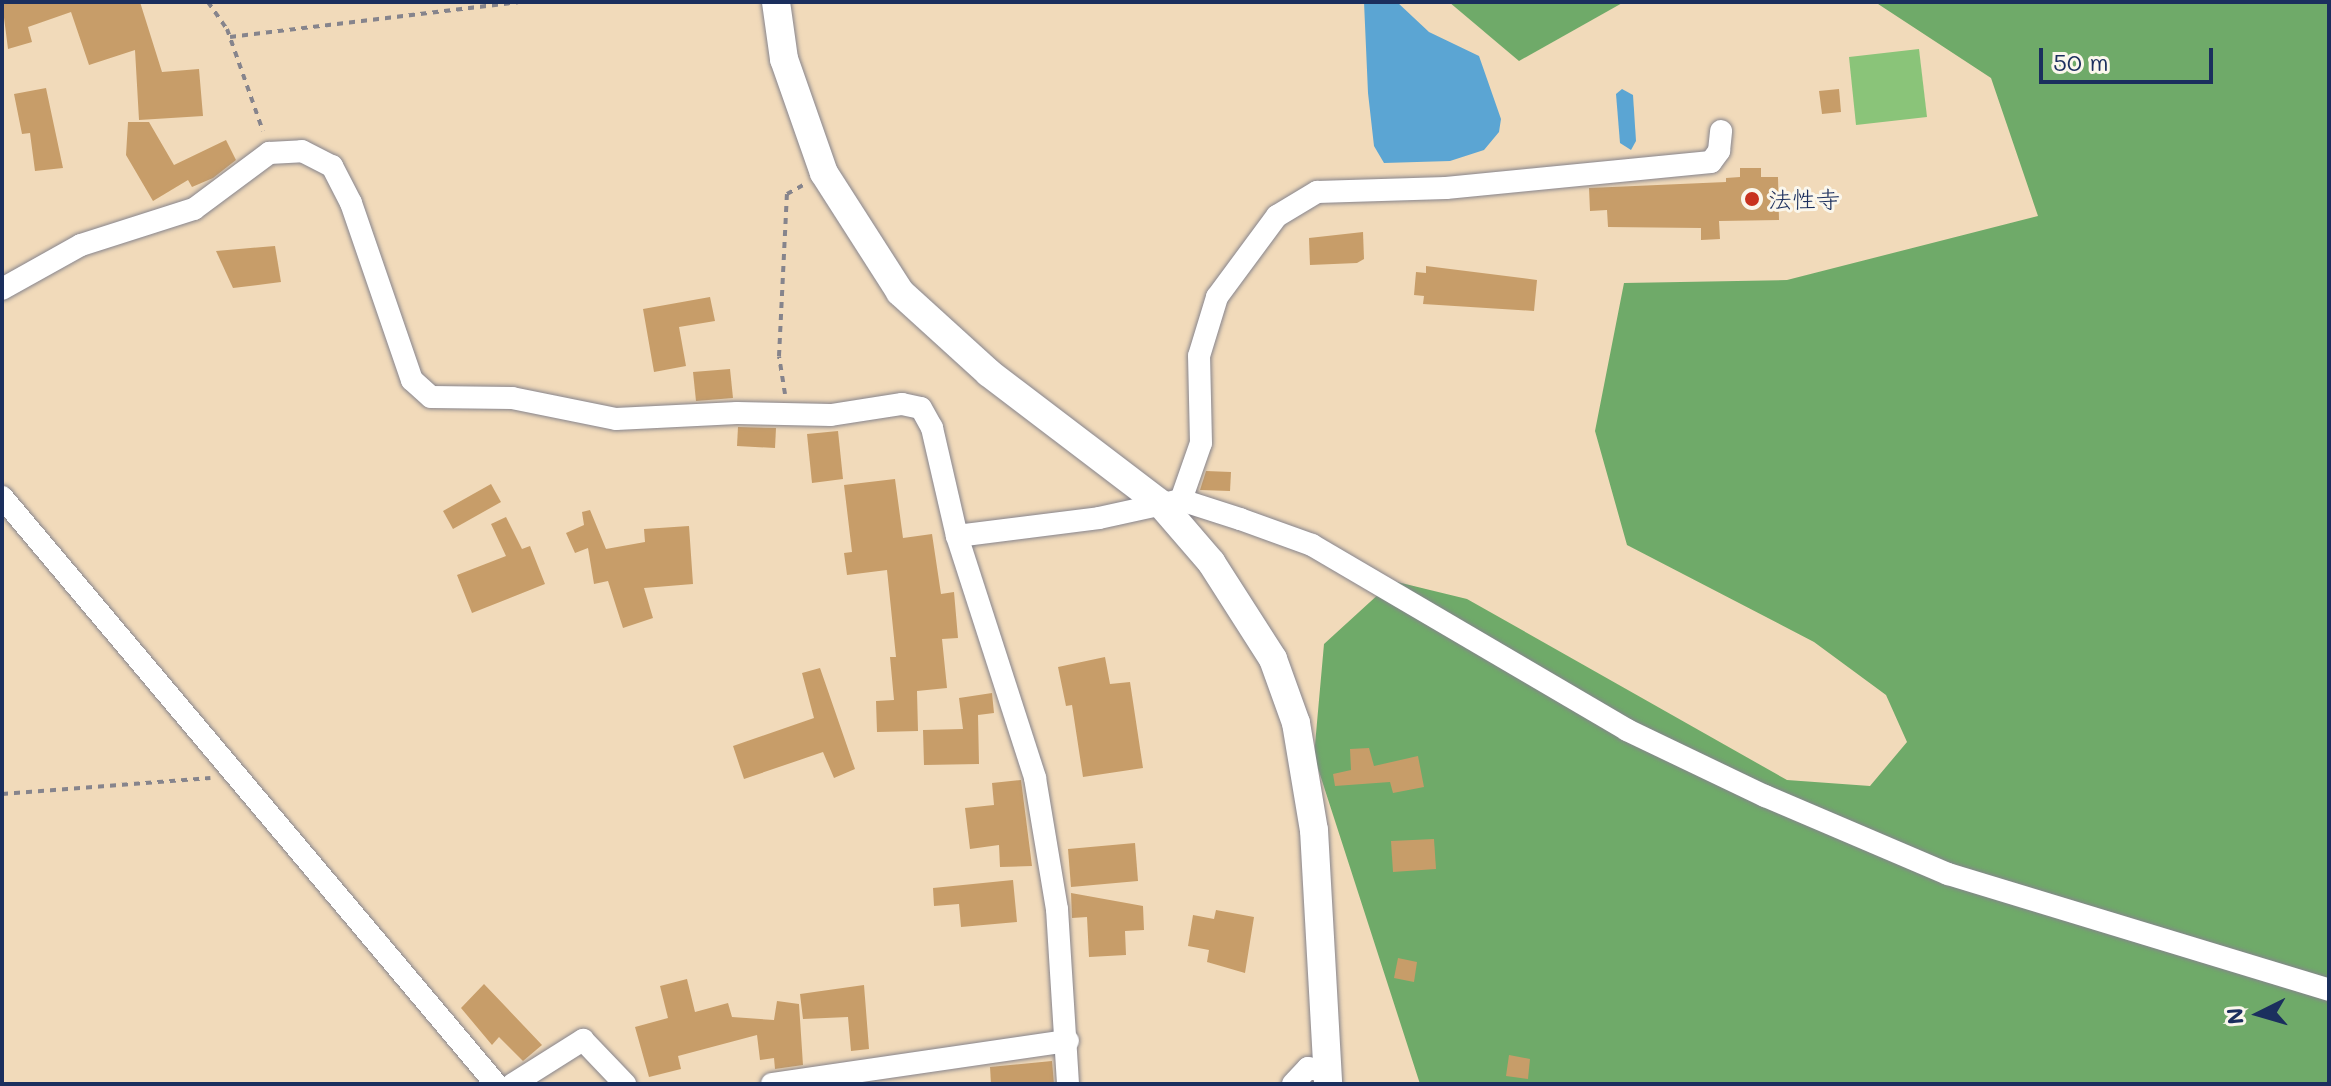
<!DOCTYPE html>
<html>
<head>
<meta charset="utf-8">
<style>
  body { margin:0 }
  #map { position:relative; width:2331px; height:1086px; overflow:hidden; background:#f1daba; font-family:Mali,"Klee One",sans-serif }
  div>[style] { position:absolute }
  .green>* { inset:0; background:#8ac479 }
  .forest>* { inset:0; background:#6faa69 }
  .water>* { inset:0; background:#5ba5d3 }
  .building>* { inset:0; background:#c79d69 }
  .path>* { height:4px; margin-top:-2px; transform-origin:0; background:repeating-linear-gradient(90deg,#86848c 0 6px,transparent 0 12px) }
  .roads { filter:drop-shadow(0 0 2px #86848c) drop-shadow(0 0 2px #86848c) }
  .minor>* { height:22px; margin:-11px; padding:0 11px; transform-origin:11px; border-radius:11px; background:#fff }
  .tertiary>* { height:28px; margin:-14px; padding:0 14px; transform-origin:14px; border-radius:14px; background:#fff }
  .dots>* { width:22px; height:22px; translate:-50% -50%; box-sizing:border-box; border:4px solid #fbf7ec; border-radius:50% }
  span { translate:-50% -50%; white-space:nowrap; text-align:center; line-height:1.15; -webkit-text-stroke:6px #fbf7ec; paint-order:stroke }
  .poi-label { font-size:24px; color:#1b2f5e }
  .left { translate:0 -50%; text-align:left }
  .frame { position:absolute; inset:0; border:4px solid #1b2f5e; pointer-events:none }
  .north { position:absolute; left:2219px; top:974px; width:80px; height:80px; -webkit-text-stroke:6px #fbf7ec; paint-order:stroke; rotate:265deg; font-size:22px; font-weight:700; line-height:32px; text-align:center; color:#1b2f5e }
  .north::after { content:''; display:block; margin:auto; width:28px; height:36px; background:#1b2f5e; clip-path:polygon(50% 0,100% 100%,50% 72%,0 100%) }
  .scale { position:absolute; left:2039px; top:48px; width:174px; height:36px; box-sizing:border-box; border:4px solid #1b2f5e; border-top:0; padding-left:10px; font-size:24px; line-height:28px; white-space:nowrap; color:#1b2f5e; -webkit-text-stroke:6px #fbf7ec; paint-order:stroke }
</style>
</head>
<body>
<div id="map">
  <div class="green">
    <i style="clip-path:polygon(1919px 49px,1927px 117px,1856px 125px,1849px 57px)"></i>
  </div>
  <div class="forest">
    <i style="clip-path:polygon(1449px 2px,1624px 2px,1519px 61px)"></i>
    <i style="clip-path:polygon(1875px 2px,2329px 2px,2329px 1084px,1420px 1084px,1314px 756px,1324px 644px,1393px 581px,1467px 599px,1787px 780px,1870px 786px,1907px 742px,1886px 695px,1814px 642px,1627px 545px,1595px 431px,1624px 283px,1787px 280px,2038px 216px,1991px 78px)"></i>
  </div>
  <div class="water">
    <i style="clip-path:polygon(1364px 2px,1397px 2px,1429px 32px,1479px 56px,1501px 119px,1499px 132px,1484px 150px,1450px 161px,1384px 163px,1374px 146px,1368px 93px)"></i>
    <i style="clip-path:polygon(1622px 89px,1633px 95px,1636px 141px,1631px 150px,1620px 143px,1616px 94px)"></i>
  </div>
  <div class="building">
    <i style="clip-path:polygon(2px 2px,140px 2px,162px 72px,199px 69px,203px 116px,139px 120px,135px 50px,89px 65px,71px 12px,28px 27px,32px 42px,8px 49px)"></i>
    <i style="clip-path:polygon(46px 88px,63px 168px,35px 171px,30px 133px,22px 134px,14px 94px)"></i>
    <i style="clip-path:polygon(1839px 89px,1841px 112px,1822px 114px,1819px 91px)"></i>
    <i style="clip-path:polygon(128px 122px,149px 122px,174px 165px,226px 140px,236px 160px,213px 178px,192px 187px,188px 180px,153px 201px,126px 155px)"></i>
    <i style="clip-path:polygon(1740px 168px,1761px 168px,1761px 177px,1778px 177px,1779px 220px,1719px 221px,1720px 239px,1701px 240px,1701px 228px,1608px 227px,1607px 210px,1590px 211px,1589px 188px,1726px 182px,1726px 178px,1740px 177px)"></i>
    <i style="clip-path:polygon(1363px 232px,1364px 259px,1357px 263px,1310px 265px,1309px 238px)"></i>
    <i style="clip-path:polygon(275px 246px,281px 282px,233px 288px,216px 251px)"></i>
    <i style="clip-path:polygon(1426px 266px,1537px 280px,1534px 311px,1423px 304px,1424px 296px,1414px 295px,1416px 272px,1426px 273px)"></i>
    <i style="clip-path:polygon(710px 297px,715px 321px,679px 327px,686px 366px,654px 372px,643px 309px)"></i>
    <i style="clip-path:polygon(730px 369px,733px 398px,696px 401px,693px 372px)"></i>
    <i style="clip-path:polygon(738px 427px,776px 428px,775px 448px,737px 446px)"></i>
    <i style="clip-path:polygon(838px 431px,843px 479px,812px 483px,807px 434px)"></i>
    <i style="clip-path:polygon(1206px 471px,1231px 472px,1230px 491px,1200px 490px)"></i>
    <i style="clip-path:polygon(895px 479px,903px 538px,932px 534px,941px 594px,954px 592px,958px 638px,942px 639px,947px 688px,917px 691px,918px 731px,877px 732px,876px 701px,894px 700px,890px 657px,896px 657px,887px 570px,847px 575px,844px 553px,852px 552px,844px 485px)"></i>
    <i style="clip-path:polygon(491px 484px,501px 502px,453px 529px,443px 511px)"></i>
    <i style="clip-path:polygon(590px 510px,606px 549px,645px 542px,644px 529px,689px 526px,693px 584px,644px 588px,653px 618px,623px 628px,608px 581px,594px 584px,588px 548px,575px 553px,566px 533px,584px 525px,582px 512px)"></i>
    <i style="clip-path:polygon(506px 517px,522px 549px,530px 546px,545px 584px,472px 613px,457px 575px,506px 556px,491px 524px)"></i>
    <i style="clip-path:polygon(1105px 657px,1110px 684px,1130px 682px,1143px 768px,1083px 777px,1072px 705px,1066px 706px,1058px 667px)"></i>
    <i style="clip-path:polygon(820px 668px,855px 769px,834px 778px,823px 752px,744px 779px,733px 746px,814px 718px,802px 673px)"></i>
    <i style="clip-path:polygon(992px 693px,994px 713px,978px 715px,979px 764px,924px 765px,923px 730px,963px 729px,959px 698px)"></i>
    <i style="clip-path:polygon(1369px 748px,1374px 766px,1418px 756px,1424px 787px,1393px 793px,1390px 782px,1335px 786px,1333px 774px,1351px 770px,1350px 749px)"></i>
    <i style="clip-path:polygon(1021px 780px,1032px 866px,1000px 867px,999px 845px,970px 849px,965px 808px,994px 805px,992px 783px)"></i>
    <i style="clip-path:polygon(1434px 839px,1436px 869px,1393px 872px,1391px 841px)"></i>
    <i style="clip-path:polygon(1135px 843px,1138px 881px,1071px 887px,1068px 849px)"></i>
    <i style="clip-path:polygon(1013px 880px,1017px 922px,961px 927px,959px 904px,934px 906px,933px 888px)"></i>
    <i style="clip-path:polygon(1071px 893px,1143px 906px,1144px 930px,1125px 931px,1126px 955px,1089px 957px,1087px 917px,1072px 918px)"></i>
    <i style="clip-path:polygon(1216px 910px,1254px 917px,1245px 973px,1207px 962px,1209px 950px,1188px 946px,1193px 915px,1214px 919px)"></i>
    <i style="clip-path:polygon(1398px 958px,1417px 962px,1414px 982px,1394px 978px)"></i>
    <i style="clip-path:polygon(687px 979px,695px 1012px,728px 1003px,732px 1017px,774px 1020px,777px 1001px,799px 1004px,803px 1065px,775px 1069px,774px 1058px,760px 1060px,757px 1035px,678px 1056px,681px 1069px,649px 1077px,635px 1027px,668px 1018px,660px 986px)"></i>
    <i style="clip-path:polygon(484px 984px,542px 1045px,523px 1061px,499px 1037px,492px 1045px,461px 1008px)"></i>
    <i style="clip-path:polygon(864px 985px,869px 1049px,851px 1051px,848px 1017px,803px 1019px,800px 994px)"></i>
    <i style="clip-path:polygon(1509px 1055px,1530px 1059px,1528px 1079px,1506px 1076px)"></i>
    <i style="clip-path:polygon(1052px 1061px,1054px 1084px,991px 1084px,990px 1067px)"></i>
  </div>
  <div class="path">
    <i style="left:208px;top:2px;width:33px;rotate:55deg"></i>
    <i style="left:227px;top:29px;width:108px;rotate:70.6deg"></i>
    <i style="left:230px;top:37px;width:290px;rotate:-6.9deg"></i>
    <i style="left:785px;top:394px;width:38px;rotate:-99deg"></i>
    <i style="left:779px;top:356px;width:162px;rotate:-87.2deg"></i>
    <i style="left:787px;top:194px;width:18px;rotate:-29deg"></i>
    <i style="left:2px;top:794px;width:209px;rotate:-4.4deg"></i>
  </div>
  <div class="roads">
    <div class="minor">
      <i style="left:2px;top:289px;width:90px;rotate:-29.1deg"></i>
      <i style="left:81px;top:245px;width:119px;rotate:-17.7deg"></i>
      <i style="left:194px;top:209px;width:94px;rotate:-36.7deg"></i>
      <i style="left:269px;top:153px;width:33px;rotate:-3deg"></i>
      <i style="left:302px;top:151px;width:34px;rotate:27deg"></i>
      <i style="left:332px;top:166px;width:42px;rotate:62.8deg"></i>
      <i style="left:351px;top:203px;width:187px;rotate:71deg"></i>
      <i style="left:412px;top:380px;width:25px;rotate:42deg"></i>
      <i style="left:431px;top:397px;width:81px;rotate:0.7deg"></i>
      <i style="left:512px;top:398px;width:106px;rotate:11.4deg"></i>
      <i style="left:616px;top:419px;width:121px;rotate:-2.8deg"></i>
      <i style="left:737px;top:413px;width:94px;rotate:1.2deg"></i>
      <i style="left:831px;top:415px;width:72px;rotate:-8.8deg"></i>
      <i style="left:902px;top:404px;width:19px;rotate:12deg"></i>
      <i style="left:921px;top:408px;width:23px;rotate:61deg"></i>
      <i style="left:932px;top:428px;width:111px;rotate:77deg"></i>
      <i style="left:957px;top:536px;width:254px;rotate:72.1deg"></i>
      <i style="left:1035px;top:778px;width:133px;rotate:80.5deg"></i>
      <i style="left:1057px;top:909px;width:175px;rotate:86.4deg"></i>
      <i style="left:2px;top:497px;width:767px;rotate:49.92deg"></i>
      <i style="left:1181px;top:500px;width:60px;rotate:-70.7deg"></i>
      <i style="left:1201px;top:443px;width:87px;rotate:-91.3deg"></i>
      <i style="left:1199px;top:356px;width:62px;rotate:-73deg"></i>
      <i style="left:1217px;top:297px;width:101px;rotate:-53.5deg"></i>
      <i style="left:1277px;top:216px;width:47px;rotate:-31deg"></i>
      <i style="left:1317px;top:192px;width:129px;rotate:-1.8deg"></i>
      <i style="left:1446px;top:188px;width:266px;rotate:-5.6deg"></i>
      <i style="left:1711px;top:162px;width:14px;rotate:-54deg"></i>
      <i style="left:1719px;top:151px;width:20px;rotate:-84deg"></i>
      <i style="left:957px;top:536px;width:143px;rotate:-7.2deg"></i>
      <i style="left:1099px;top:518px;width:84px;rotate:-12.4deg"></i>
      <i style="left:1181px;top:500px;width:62px;rotate:17.9deg"></i>
      <i style="left:1240px;top:519px;width:77px;rotate:19.9deg"></i>
      <i style="left:1312px;top:545px;width:365px;rotate:30.4deg"></i>
      <i style="left:1627px;top:730px;width:153px;rotate:25.6deg"></i>
      <i style="left:1765px;top:796px;width:199px;rotate:23.1deg"></i>
      <i style="left:1948px;top:874px;width:398px;rotate:16.9deg"></i>
      <i style="left:513px;top:1084px;width:83px;rotate:-32.2deg"></i>
      <i style="left:583px;top:1040px;width:61px;rotate:46.3deg"></i>
      <i style="left:772px;top:1084px;width:299px;rotate:-8.3deg"></i>
      <i style="left:1293px;top:1084px;width:22px;rotate:-47deg"></i>
      <i style="left:1308px;top:1068px;width:20px;rotate:11deg"></i>
    </div>
    <div class="tertiary">
      <i style="left:776px;top:2px;width:58px;rotate:82deg"></i>
      <i style="left:784px;top:59px;width:121px;rotate:70.7deg"></i>
      <i style="left:824px;top:173px;width:141px;rotate:57.4deg"></i>
      <i style="left:900px;top:292px;width:120px;rotate:42.3deg"></i>
      <i style="left:989px;top:373px;width:216px;rotate:37.3deg"></i>
      <i style="left:1161px;top:504px;width:77px;rotate:49.2deg"></i>
      <i style="left:1211px;top:562px;width:115px;rotate:57.4deg"></i>
      <i style="left:1273px;top:659px;width:68px;rotate:70.2deg"></i>
      <i style="left:1296px;top:723px;width:109px;rotate:80.5deg"></i>
      <i style="left:1314px;top:830px;width:254px;rotate:86.8deg"></i>
    </div>
  </div>
  <div class="dots">
    <i style="left:1752px;top:199px;background:#c8321e"></i>
  </div>
  <div class="poi-label">
    <span class="left" style="left:1768px;top:199px">法性寺</span>
  </div>
  <div class="frame"></div>
  <div class="north">N</div>
  <div class="scale">50 m</div>
</div>
</body>
</html>
